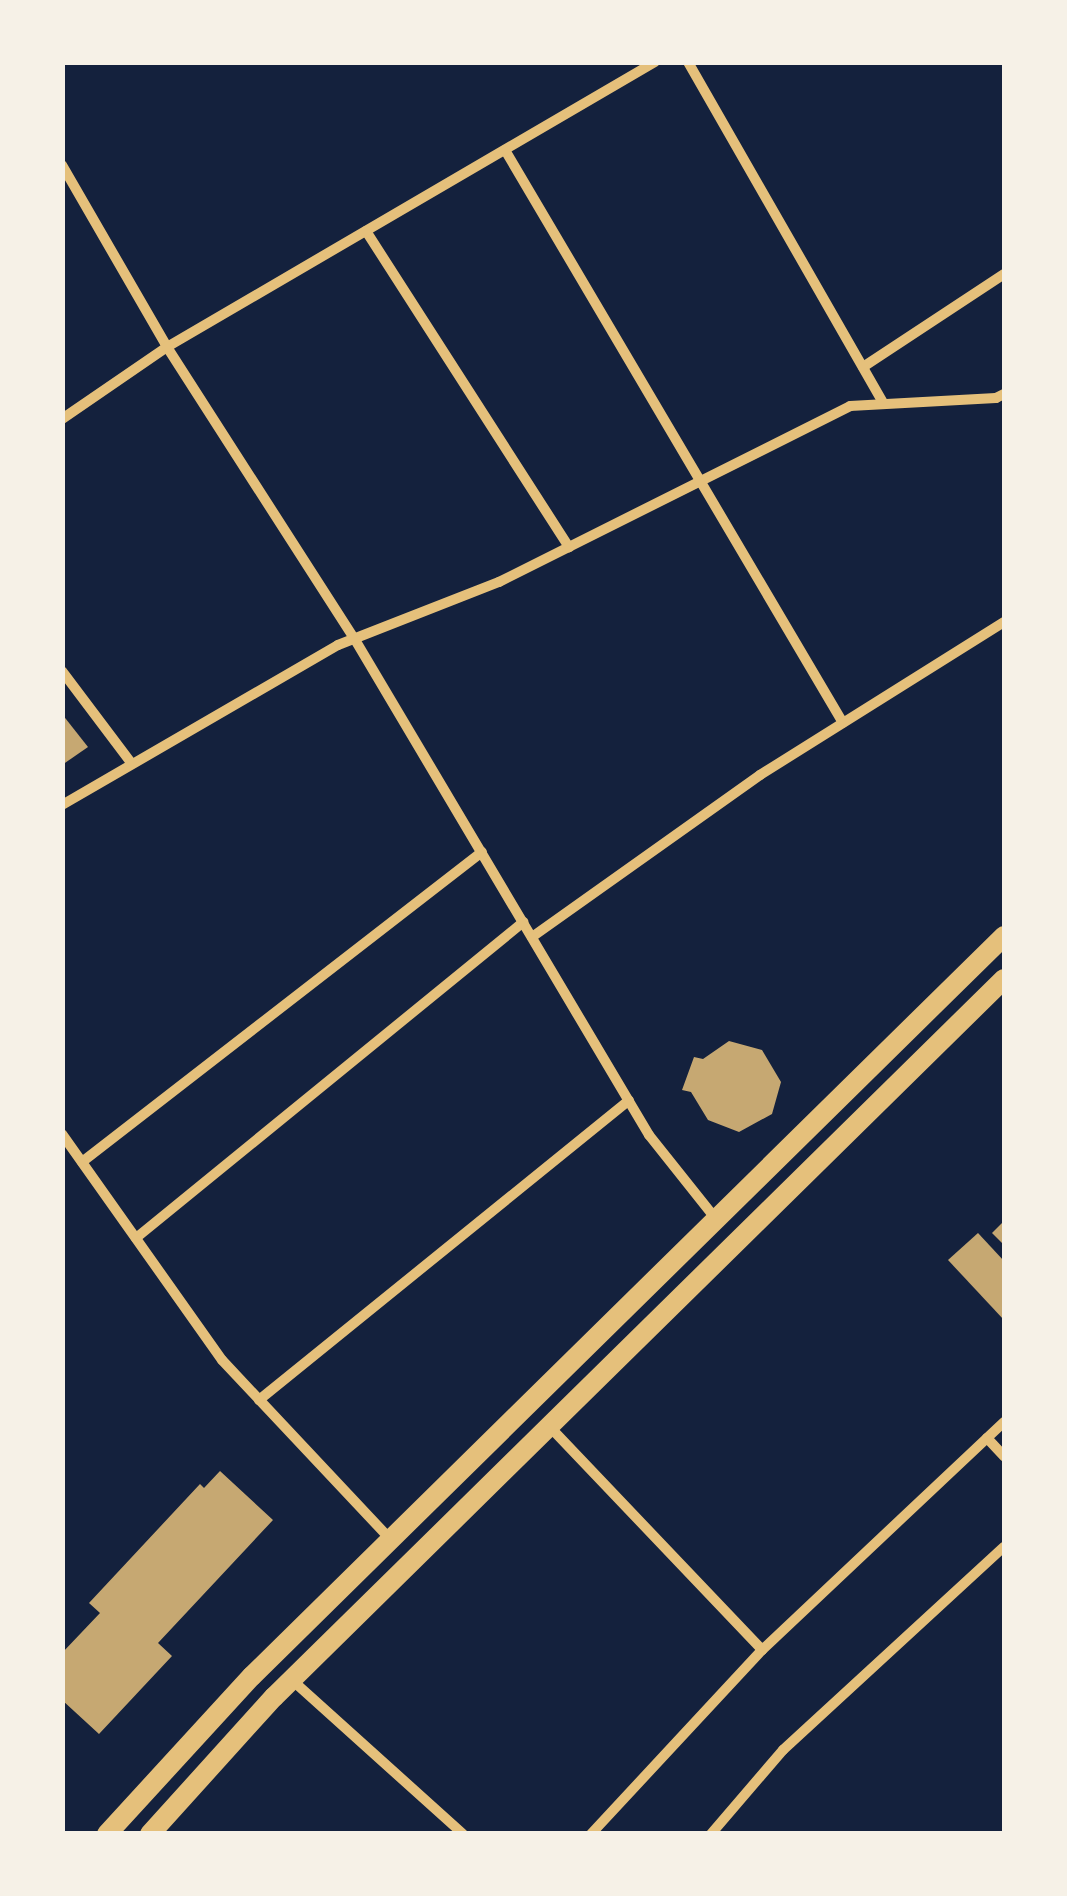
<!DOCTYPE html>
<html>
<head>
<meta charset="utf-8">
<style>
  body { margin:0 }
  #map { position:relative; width:1067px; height:1896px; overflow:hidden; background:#14213d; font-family:"Fira Sans Condensed",sans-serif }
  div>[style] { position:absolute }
  .building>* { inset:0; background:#c6a872 }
  .minor>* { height:10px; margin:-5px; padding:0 5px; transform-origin:5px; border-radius:5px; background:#e5c07b }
  .secondary>* { height:20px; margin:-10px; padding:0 10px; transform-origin:10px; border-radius:10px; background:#e5c07b }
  span { translate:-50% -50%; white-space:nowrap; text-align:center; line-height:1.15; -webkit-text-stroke:8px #f6f1e7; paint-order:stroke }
  .frame { position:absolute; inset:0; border:65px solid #f6f1e7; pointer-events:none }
</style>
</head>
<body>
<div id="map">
  <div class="building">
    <i style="clip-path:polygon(62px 714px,88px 747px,62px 765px)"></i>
    <i style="clip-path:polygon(729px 1041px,762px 1050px,781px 1082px,772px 1114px,739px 1132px,708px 1120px,691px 1092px,682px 1090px,694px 1057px,703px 1059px)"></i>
    <i style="clip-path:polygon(1004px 1221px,1004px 1245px,992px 1233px)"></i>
    <i style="clip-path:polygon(978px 1233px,1004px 1261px,1004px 1320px,948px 1260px)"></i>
    <i style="clip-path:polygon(220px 1471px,273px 1520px,158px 1643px,172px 1656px,99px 1734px,62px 1700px,62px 1653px,100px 1613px,89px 1603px,200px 1484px,204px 1488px)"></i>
  </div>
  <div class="minor">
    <i style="left:688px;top:62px;width:394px;rotate:60.2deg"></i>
    <i style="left:505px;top:150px;width:665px;rotate:59.46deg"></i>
    <i style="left:62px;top:165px;width:210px;rotate:60deg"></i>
    <i style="left:167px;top:347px;width:346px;rotate:57.3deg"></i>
    <i style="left:354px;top:638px;width:578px;rotate:59.31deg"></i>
    <i style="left:649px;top:1135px;width:106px;rotate:51.5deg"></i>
    <i style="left:366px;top:231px;width:376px;rotate:57.3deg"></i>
    <i style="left:863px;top:367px;width:169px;rotate:-33.4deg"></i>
    <i style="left:62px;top:419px;width:127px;rotate:-34.4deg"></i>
    <i style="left:167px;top:347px;width:565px;rotate:-30.29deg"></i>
    <i style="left:62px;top:671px;width:116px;rotate:53deg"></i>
    <i style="left:62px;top:805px;width:319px;rotate:-30.1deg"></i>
    <i style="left:338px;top:645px;width:173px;rotate:-21.4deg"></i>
    <i style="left:499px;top:582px;width:393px;rotate:-26.6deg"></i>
    <i style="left:850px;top:406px;width:146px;rotate:-3.1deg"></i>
    <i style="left:996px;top:398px;width:9px;rotate:-27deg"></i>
    <i style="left:532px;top:937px;width:280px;rotate:-35.4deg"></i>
    <i style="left:760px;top:775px;width:288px;rotate:-32.1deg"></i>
    <i style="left:62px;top:1134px;width:277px;rotate:54.7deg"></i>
    <i style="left:222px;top:1360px;width:245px;rotate:46.8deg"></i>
    <i style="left:82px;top:1162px;width:506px;rotate:-37.78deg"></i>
    <i style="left:136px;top:1238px;width:500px;rotate:-39.2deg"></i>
    <i style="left:259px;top:1400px;width:476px;rotate:-39deg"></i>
    <i style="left:549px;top:1426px;width:309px;rotate:46.4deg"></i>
    <i style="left:762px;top:1650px;width:251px;rotate:132.9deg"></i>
    <i style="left:987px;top:1438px;width:25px;rotate:47deg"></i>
    <i style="left:762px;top:1650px;width:332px;rotate:-43.3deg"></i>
    <i style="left:292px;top:1680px;width:230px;rotate:42deg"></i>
    <i style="left:711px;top:1834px;width:111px;rotate:-49.4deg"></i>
    <i style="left:783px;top:1750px;width:300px;rotate:-42.6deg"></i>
  </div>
  <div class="secondary">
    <i style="left:107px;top:1834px;width:214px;rotate:-47.5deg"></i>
    <i style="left:252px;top:1676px;width:1055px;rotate:-44.54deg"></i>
    <i style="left:150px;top:1834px;width:185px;rotate:-47.9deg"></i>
    <i style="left:274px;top:1697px;width:1024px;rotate:-44.53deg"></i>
  </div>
  <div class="frame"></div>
</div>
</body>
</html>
